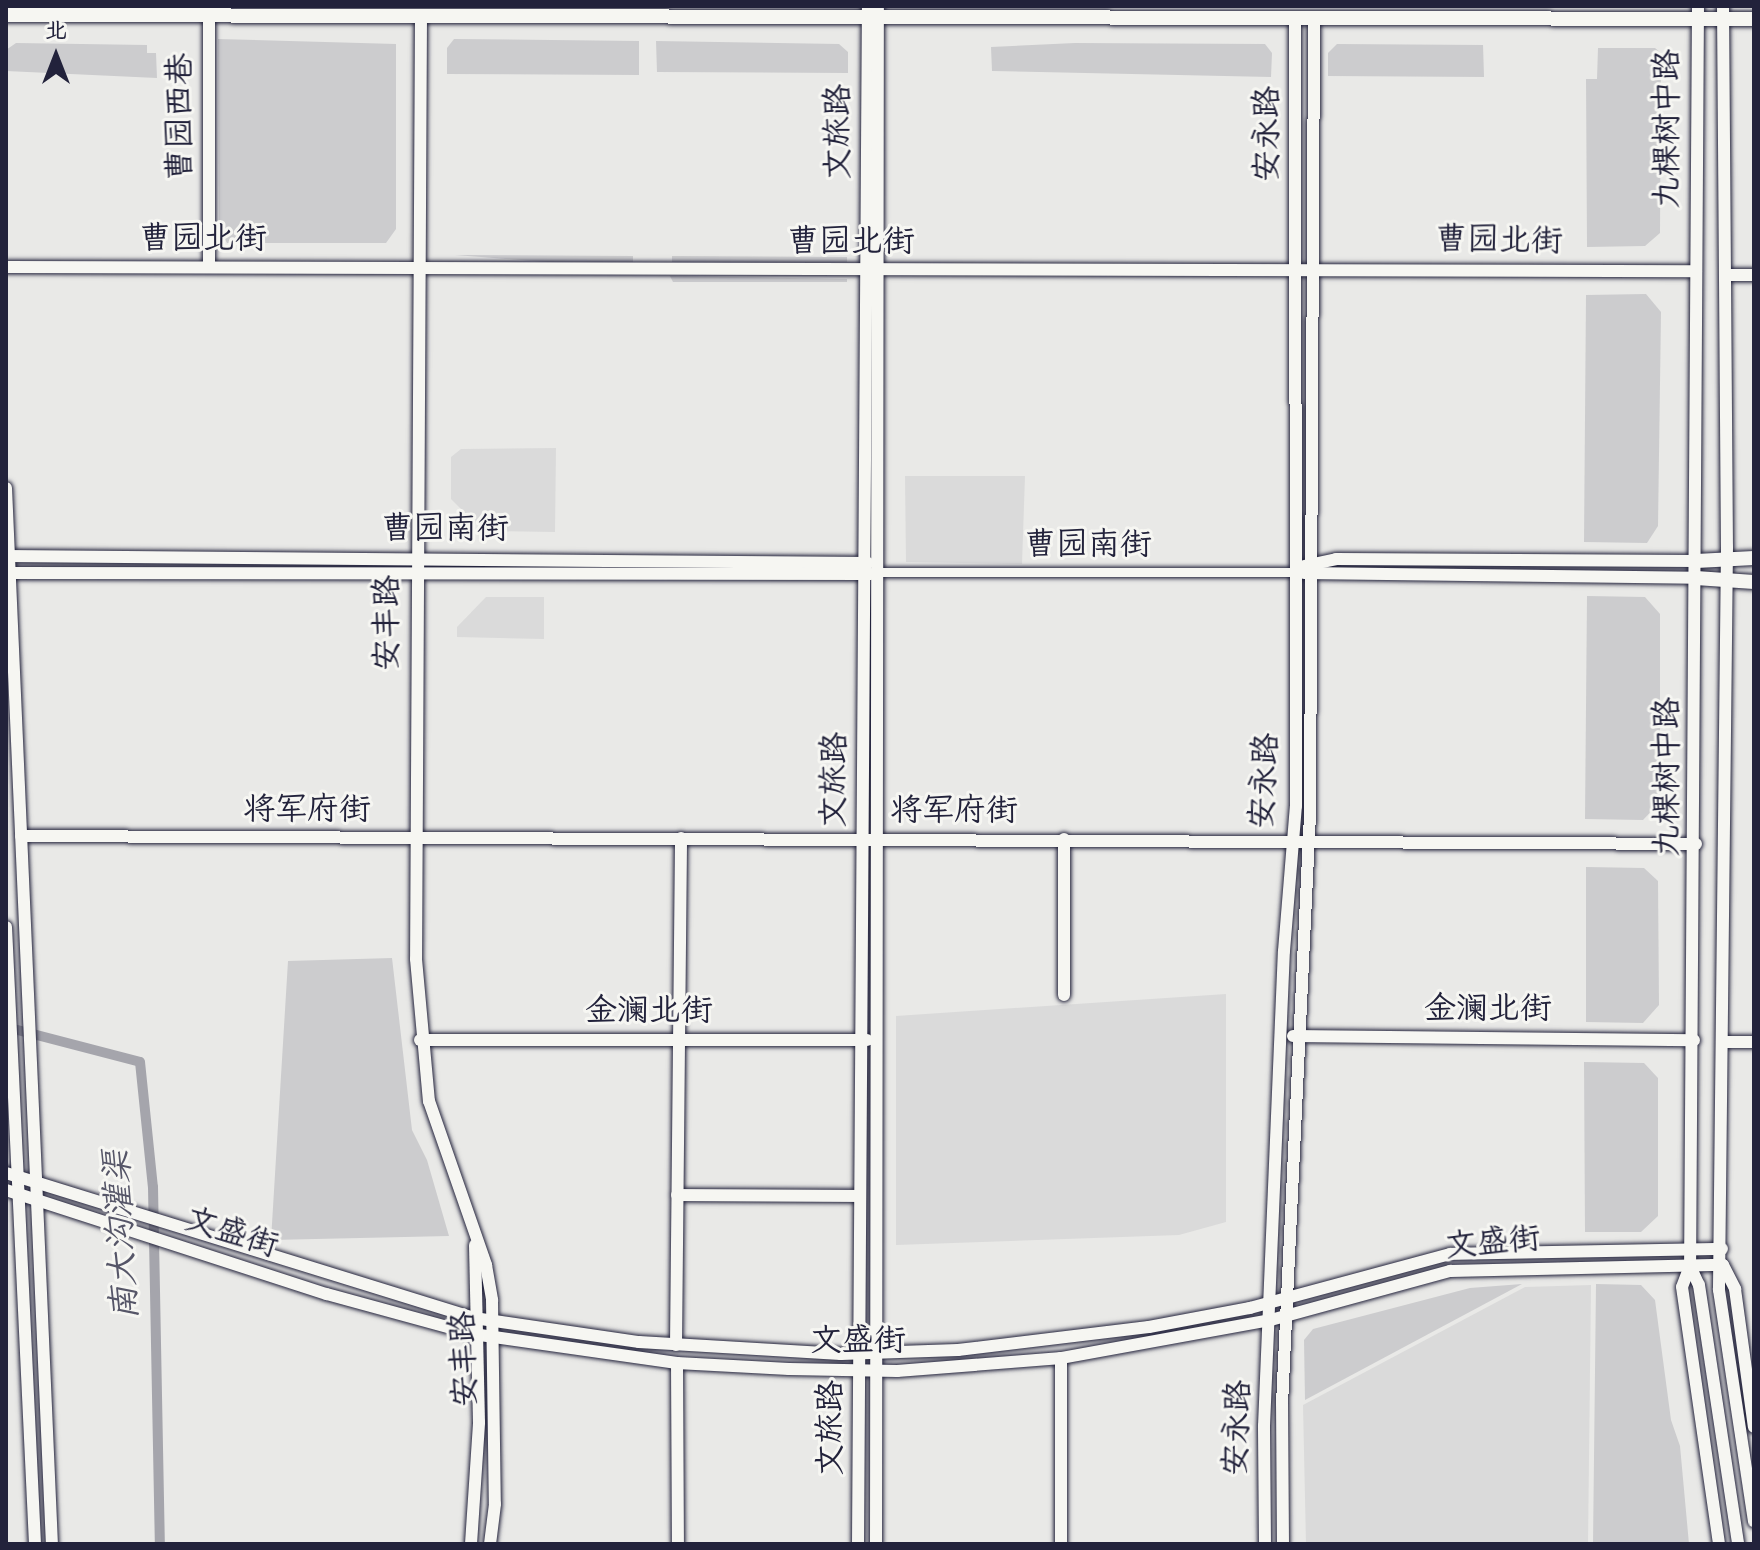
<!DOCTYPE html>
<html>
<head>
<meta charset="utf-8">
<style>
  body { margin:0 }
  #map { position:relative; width:1760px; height:1550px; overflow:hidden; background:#e9e9e7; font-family:"Indie Flower","LXGW WenKai TC",sans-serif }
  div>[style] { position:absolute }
  .built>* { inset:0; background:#dadada }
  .green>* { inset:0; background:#ccccce }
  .canal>* { height:10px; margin:-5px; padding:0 5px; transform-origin:5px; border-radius:5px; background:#a5a5ac }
  .roads { filter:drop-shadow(0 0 2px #22223b) drop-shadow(0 0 2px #22223b) }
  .street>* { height:9px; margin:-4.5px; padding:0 4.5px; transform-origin:4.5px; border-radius:4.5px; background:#f6f6f2 }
  .secondary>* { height:12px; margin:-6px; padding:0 6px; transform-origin:6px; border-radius:6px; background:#f6f6f2 }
  .primary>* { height:14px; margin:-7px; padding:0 7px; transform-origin:7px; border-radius:7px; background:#f6f6f2 }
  span { translate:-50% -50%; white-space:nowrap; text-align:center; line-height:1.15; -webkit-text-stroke:6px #f6f6f2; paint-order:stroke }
  .street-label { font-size:32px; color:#22223b }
  .water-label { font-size:34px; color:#565668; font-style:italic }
  .frame { position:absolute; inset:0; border:8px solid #22223b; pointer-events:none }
  .north { position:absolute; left:16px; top:16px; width:80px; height:80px; -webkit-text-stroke:6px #f6f6f2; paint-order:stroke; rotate:0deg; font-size:22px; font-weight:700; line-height:32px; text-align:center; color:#22223b }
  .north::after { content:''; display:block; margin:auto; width:28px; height:36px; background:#22223b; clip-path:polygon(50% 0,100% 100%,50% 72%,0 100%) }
</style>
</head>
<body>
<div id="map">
  <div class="built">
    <i style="clip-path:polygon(556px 448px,555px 532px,483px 531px,451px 499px,451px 457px,461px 449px)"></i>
    <i style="clip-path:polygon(905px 476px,1025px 476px,1022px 564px,906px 562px)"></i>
    <i style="clip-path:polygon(486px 597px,544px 597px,544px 639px,457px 637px,457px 627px)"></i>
    <i style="clip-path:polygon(1226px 994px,1226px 1222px,1179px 1235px,896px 1245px,896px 1016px)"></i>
    <i style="clip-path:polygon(1591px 1285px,1588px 1544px,1306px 1544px,1303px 1405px,1525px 1287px)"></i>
  </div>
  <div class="green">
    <i style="clip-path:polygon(218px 39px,396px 44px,396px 229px,386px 243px,227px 243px,219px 228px)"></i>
    <i style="clip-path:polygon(454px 39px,639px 41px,639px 75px,447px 74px,447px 48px)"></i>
    <i style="clip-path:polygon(656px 41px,839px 44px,848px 52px,848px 73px,657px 72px)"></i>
    <i style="clip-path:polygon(16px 43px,147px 45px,147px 53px,156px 53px,157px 78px,6px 71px,6px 50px)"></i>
    <i style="clip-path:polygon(1075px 43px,1265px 44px,1272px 53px,1271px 77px,992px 71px,991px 47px)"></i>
    <i style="clip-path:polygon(1337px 44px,1483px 45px,1484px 77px,1328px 76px,1328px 53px)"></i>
    <i style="clip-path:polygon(1598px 48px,1655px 48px,1661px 53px,1660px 233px,1645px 246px,1587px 247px,1586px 79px,1597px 79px)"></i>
    <i style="clip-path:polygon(455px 255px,633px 256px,633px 262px,547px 262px)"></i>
    <i style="clip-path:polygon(672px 256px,847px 257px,847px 262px,672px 262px)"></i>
    <i style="clip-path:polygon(670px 276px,847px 279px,847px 282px,673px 282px)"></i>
    <i style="clip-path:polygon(1646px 294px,1661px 312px,1658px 526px,1647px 543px,1584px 542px,1586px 295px)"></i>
    <i style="clip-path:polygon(1587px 596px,1645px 597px,1660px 614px,1660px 802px,1643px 820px,1585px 819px)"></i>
    <i style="clip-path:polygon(1586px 867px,1644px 868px,1658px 881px,1659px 1005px,1643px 1023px,1586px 1022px)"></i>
    <i style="clip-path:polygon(392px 958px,412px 1130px,427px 1160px,449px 1236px,271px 1240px,288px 961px)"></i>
    <i style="clip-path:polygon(1584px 1062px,1644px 1063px,1658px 1078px,1658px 1216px,1641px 1232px,1585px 1232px)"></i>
    <i style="clip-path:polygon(1522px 1284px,1305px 1400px,1304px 1340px,1313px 1329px,1470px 1288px)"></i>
    <i style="clip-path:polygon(1596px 1284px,1641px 1285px,1655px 1300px,1671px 1420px,1680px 1446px,1689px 1544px,1593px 1544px)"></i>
  </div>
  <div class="canal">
    <i style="left:6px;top:1027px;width:138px;rotate:14.6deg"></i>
    <i style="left:140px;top:1062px;width:126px;rotate:84.1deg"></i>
    <i style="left:153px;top:1187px;width:357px;rotate:88.9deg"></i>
  </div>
  <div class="roads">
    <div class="street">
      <i style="left:880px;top:572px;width:415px"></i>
    </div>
    <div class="secondary">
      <i style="left:1698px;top:6px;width:1260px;rotate:90.36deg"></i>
      <i style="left:1690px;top:1266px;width:21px;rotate:65deg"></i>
      <i style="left:1699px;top:1285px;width:262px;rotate:81.4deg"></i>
      <i style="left:1723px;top:6px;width:541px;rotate:89.58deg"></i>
      <i style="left:1727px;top:547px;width:743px;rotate:90.62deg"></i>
      <i style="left:1719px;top:1290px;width:234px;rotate:81.4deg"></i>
      <i style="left:209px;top:15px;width:252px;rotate:90deg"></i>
      <i style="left:421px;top:16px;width:943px;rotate:90.3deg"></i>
      <i style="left:416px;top:959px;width:143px;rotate:84.8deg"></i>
      <i style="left:429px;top:1101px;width:174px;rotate:70.8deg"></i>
      <i style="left:486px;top:1265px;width:36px;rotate:80deg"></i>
      <i style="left:492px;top:1300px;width:204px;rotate:89.2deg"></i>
      <i style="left:495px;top:1504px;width:40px;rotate:97.1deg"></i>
      <i style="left:6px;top:267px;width:1690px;rotate:0.14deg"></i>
      <i style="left:1727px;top:275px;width:27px"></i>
      <i style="left:6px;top:488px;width:1057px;rotate:87.51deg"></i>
      <i style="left:6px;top:556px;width:862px;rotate:0.47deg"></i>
      <i style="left:1304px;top:566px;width:33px;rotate:-12deg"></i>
      <i style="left:1336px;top:559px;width:360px;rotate:0.3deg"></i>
      <i style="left:6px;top:573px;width:865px;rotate:0.07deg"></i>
      <i style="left:1304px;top:573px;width:392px;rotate:0.7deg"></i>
      <i style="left:21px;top:836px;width:1675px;rotate:0.27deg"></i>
      <i style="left:1064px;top:839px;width:156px;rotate:90deg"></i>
      <i style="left:6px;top:927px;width:618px;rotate:87.31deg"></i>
      <i style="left:1293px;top:1036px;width:401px;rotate:0.6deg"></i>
      <i style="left:420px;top:1040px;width:447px"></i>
      <i style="left:1724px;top:1042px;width:30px"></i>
      <i style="left:6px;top:1173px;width:490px;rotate:17.2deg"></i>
      <i style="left:474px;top:1318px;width:167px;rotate:8.3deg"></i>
      <i style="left:639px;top:1342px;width:202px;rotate:3.4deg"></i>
      <i style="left:841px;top:1354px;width:117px;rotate:-2deg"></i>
      <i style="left:958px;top:1350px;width:192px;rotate:-6.9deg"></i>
      <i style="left:1149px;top:1327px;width:103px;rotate:-10.7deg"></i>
      <i style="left:1250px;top:1308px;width:207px;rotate:-15.1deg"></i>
      <i style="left:1450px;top:1254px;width:272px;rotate:-1.1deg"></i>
      <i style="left:6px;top:1190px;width:337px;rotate:18deg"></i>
      <i style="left:327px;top:1294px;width:151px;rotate:15.3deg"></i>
      <i style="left:473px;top:1334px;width:206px;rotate:8.1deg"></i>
      <i style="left:677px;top:1363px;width:112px;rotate:3.1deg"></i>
      <i style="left:789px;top:1369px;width:108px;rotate:1.1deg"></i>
      <i style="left:897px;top:1371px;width:165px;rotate:-4.5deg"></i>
      <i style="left:1061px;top:1358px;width:213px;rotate:-10.3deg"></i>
      <i style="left:1271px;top:1320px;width:186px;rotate:-15.3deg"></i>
      <i style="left:1450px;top:1271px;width:273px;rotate:-1.3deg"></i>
      <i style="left:677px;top:1195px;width:182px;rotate:0.3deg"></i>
      <i style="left:1723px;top:1265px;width:27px;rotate:63deg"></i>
      <i style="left:1735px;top:1289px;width:139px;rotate:82.2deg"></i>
      <i style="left:1690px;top:1266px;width:22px;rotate:111deg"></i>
      <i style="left:1682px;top:1287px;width:260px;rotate:81.8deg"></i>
      <i style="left:676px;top:1345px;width:507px;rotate:-89.43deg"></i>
      <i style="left:1061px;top:1358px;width:186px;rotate:90deg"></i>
      <i style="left:677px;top:1363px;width:181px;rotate:89.7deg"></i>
      <i style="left:471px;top:1544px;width:122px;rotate:-86.2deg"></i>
      <i style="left:479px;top:1422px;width:177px;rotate:-91.3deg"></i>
      <i style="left:858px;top:1544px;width:1538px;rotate:-89.63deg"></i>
      <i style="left:876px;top:1544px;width:1538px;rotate:-89.93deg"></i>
      <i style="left:1265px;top:1544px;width:118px;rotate:-90.5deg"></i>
      <i style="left:1264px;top:1426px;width:475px;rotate:-87.6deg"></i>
      <i style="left:1284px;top:951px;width:145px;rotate:-85.3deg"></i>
      <i style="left:1296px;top:806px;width:787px;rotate:-90.07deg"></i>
      <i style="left:1283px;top:1544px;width:140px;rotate:-90.4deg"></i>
      <i style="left:1282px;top:1404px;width:590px;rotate:-87.28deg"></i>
      <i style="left:1310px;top:815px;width:796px;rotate:-89.71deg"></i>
    </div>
    <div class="primary">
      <i style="left:6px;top:15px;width:1748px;rotate:0.13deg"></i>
      <i style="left:1696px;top:561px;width:58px;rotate:-3deg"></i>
      <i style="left:1696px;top:578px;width:58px;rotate:3.9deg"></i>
    </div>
  </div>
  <div class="street-label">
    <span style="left:183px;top:117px;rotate:-90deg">曹园西巷</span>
    <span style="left:1670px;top:129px;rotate:-90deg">九棵树中路</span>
    <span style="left:841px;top:132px;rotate:-90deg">文旅路</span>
    <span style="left:1270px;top:134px;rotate:-90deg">安永路</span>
    <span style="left:203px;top:241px">曹园北街</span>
    <span style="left:1499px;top:243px;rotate:1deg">曹园北街</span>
    <span style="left:851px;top:244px">曹园北街</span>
    <span style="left:445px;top:531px">曹园南街</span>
    <span style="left:1088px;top:547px">曹园南街</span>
    <span style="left:390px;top:623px;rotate:-90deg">安丰路</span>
    <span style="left:1670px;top:777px;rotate:-90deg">九棵树中路</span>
    <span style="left:837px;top:780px;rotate:-89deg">文旅路</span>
    <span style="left:1267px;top:781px;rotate:-87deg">安永路</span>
    <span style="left:307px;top:812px">将军府街</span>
    <span style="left:954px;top:813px">将军府街</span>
    <span style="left:1488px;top:1011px">金澜北街</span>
    <span style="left:649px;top:1013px">金澜北街</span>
    <span style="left:231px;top:1235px;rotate:18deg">文盛街</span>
    <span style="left:1493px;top:1245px;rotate:-5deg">文盛街</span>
    <span style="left:858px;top:1343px">文盛街</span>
    <span style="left:467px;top:1359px;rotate:-92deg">安丰路</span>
    <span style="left:833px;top:1428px;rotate:-90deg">文旅路</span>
    <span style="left:1240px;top:1428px;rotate:-88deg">安永路</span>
  </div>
  <div class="water-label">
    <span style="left:124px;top:1235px;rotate:-93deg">南大沟灌渠</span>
  </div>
  <div class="frame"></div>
  <div class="north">北</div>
</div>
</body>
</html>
